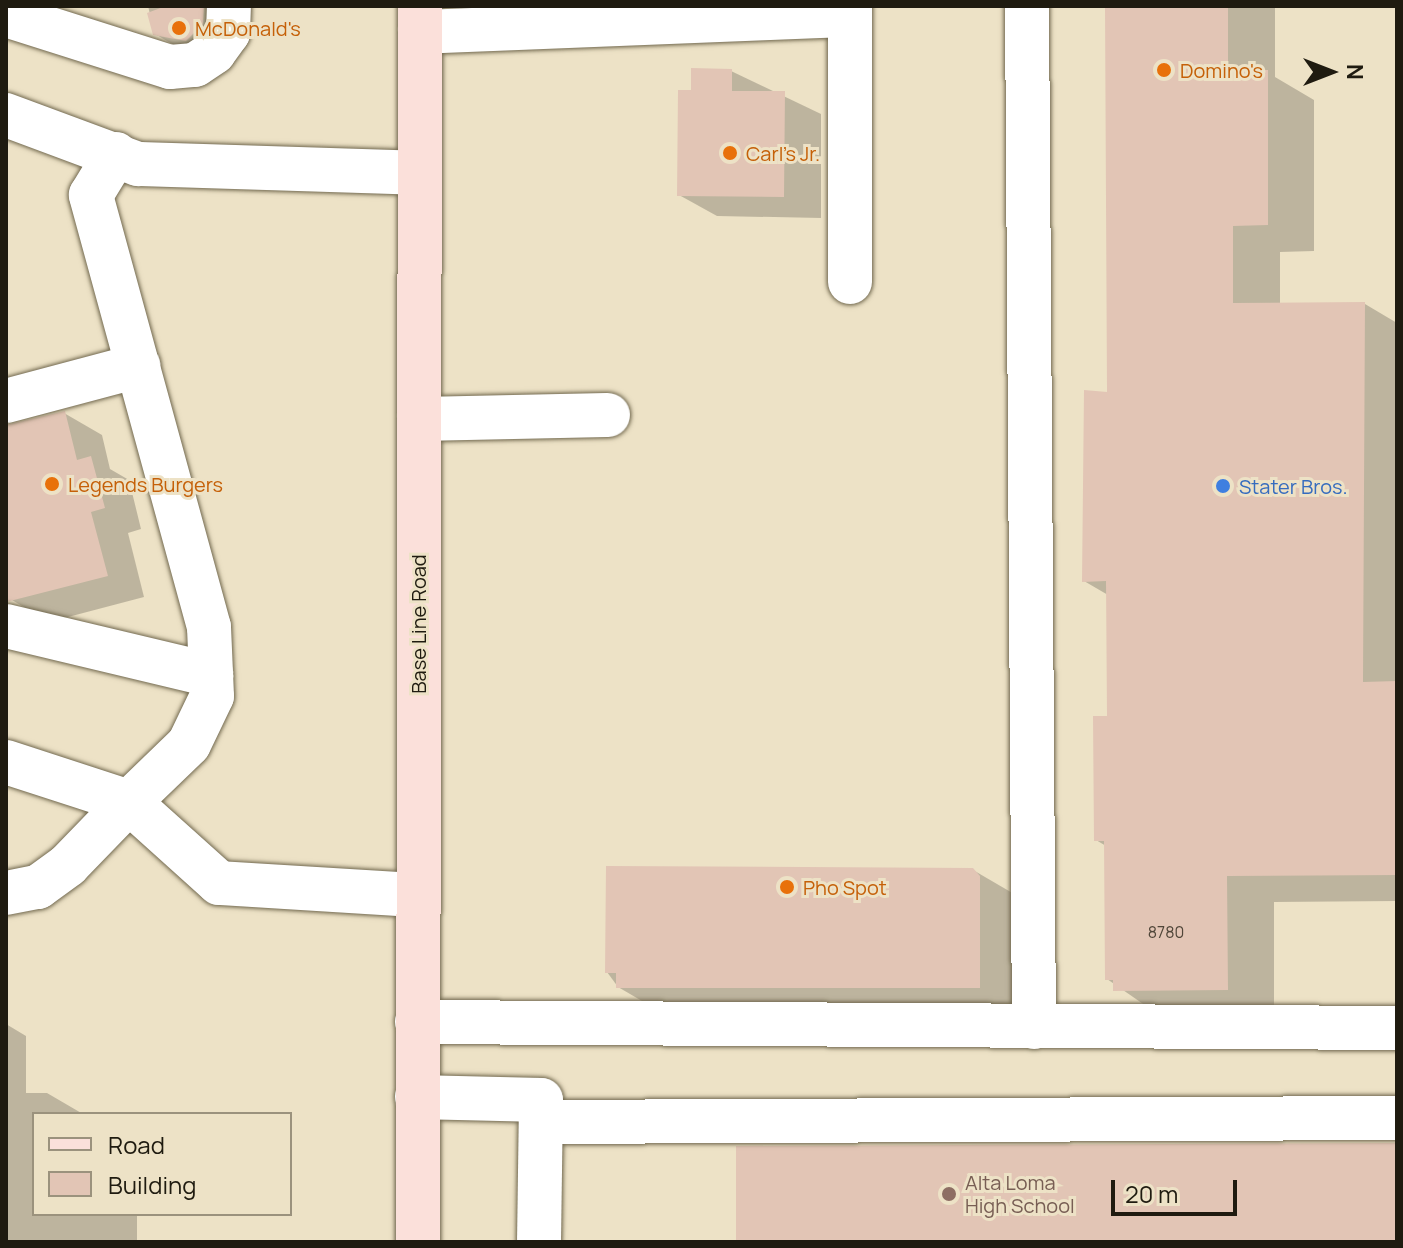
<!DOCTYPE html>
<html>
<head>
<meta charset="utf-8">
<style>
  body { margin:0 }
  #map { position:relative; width:1403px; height:1248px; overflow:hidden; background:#ede2c6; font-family:Manrope,sans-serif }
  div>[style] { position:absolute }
  .shadow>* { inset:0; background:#0003 }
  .building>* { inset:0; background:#e2c5b5 }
  .roads { filter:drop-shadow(0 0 2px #72694f) drop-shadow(0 0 2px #72694f) }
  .minor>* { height:44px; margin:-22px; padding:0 22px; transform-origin:22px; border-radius:22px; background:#fff }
  .major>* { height:44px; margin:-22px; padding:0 22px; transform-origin:22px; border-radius:22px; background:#fbe0da }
  .dots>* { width:22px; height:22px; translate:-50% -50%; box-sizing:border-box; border:4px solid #ede2c6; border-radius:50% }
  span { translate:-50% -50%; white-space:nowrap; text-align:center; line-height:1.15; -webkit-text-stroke:6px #ede2c6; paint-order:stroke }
  .number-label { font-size:16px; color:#504639 }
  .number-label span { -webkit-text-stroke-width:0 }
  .food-label { font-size:20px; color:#c56008 }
  .left { translate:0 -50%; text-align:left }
  .shop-label { font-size:20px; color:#366cbe }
  .street-label { font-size:20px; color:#1f1b10 }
  .education-label { font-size:20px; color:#785e54 }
  .frame { position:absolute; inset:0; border:8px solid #1f1b10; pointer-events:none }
  .legend { position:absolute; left:32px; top:1112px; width:260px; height:104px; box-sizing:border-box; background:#ede2c6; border:2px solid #9b927d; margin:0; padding:10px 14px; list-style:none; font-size:24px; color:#1f1b10 }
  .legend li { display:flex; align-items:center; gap:16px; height:40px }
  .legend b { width:40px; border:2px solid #9b927d }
  .north { position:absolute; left:1291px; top:32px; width:80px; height:80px; -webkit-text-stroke:6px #ede2c6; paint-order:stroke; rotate:90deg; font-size:22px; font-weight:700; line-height:32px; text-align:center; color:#1f1b10 }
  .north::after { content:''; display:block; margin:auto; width:28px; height:36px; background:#1f1b10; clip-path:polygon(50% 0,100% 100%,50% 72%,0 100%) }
  .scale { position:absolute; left:1111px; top:1180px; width:126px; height:36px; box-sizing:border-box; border:4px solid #1f1b10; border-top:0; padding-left:10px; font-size:24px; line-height:28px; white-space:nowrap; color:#1f1b10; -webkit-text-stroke:6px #ede2c6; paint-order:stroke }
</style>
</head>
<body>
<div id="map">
  <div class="shadow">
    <i style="clip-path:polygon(148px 6px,244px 6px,193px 56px,155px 34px)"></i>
    <i style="clip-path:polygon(1107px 6px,1275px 6px,1275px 77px,1314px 100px,1314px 251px,1280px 252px,1280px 305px,1365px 304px,1397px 323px,1397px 901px,1274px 902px,1274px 1016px,1162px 1017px,1107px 979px,1106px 846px,1096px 840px,1109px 718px,1108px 595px,1084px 581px,1109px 394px)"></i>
    <i style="clip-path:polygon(731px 71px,821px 114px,821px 218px,717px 216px,679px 195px,693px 92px)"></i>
    <i style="clip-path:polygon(64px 413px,102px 435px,110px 469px,129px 480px,141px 529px,128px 533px,144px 597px,49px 622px,12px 600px,6px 578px,6px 439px)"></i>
    <i style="clip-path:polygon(973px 870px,1021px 898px,1028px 1015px,666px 1015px,618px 987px,607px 972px)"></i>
    <i style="clip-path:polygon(6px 1024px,26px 1036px,26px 1093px,47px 1093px,83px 1114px,34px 1114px,34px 1214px,137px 1214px,137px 1242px,6px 1242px)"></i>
  </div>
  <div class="building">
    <i style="clip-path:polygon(166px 6px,204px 6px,203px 24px,186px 41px,153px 35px,147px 13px)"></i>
    <i style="clip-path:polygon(1105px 6px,1228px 6px,1228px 70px,1268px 70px,1268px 225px,1233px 226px,1233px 303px,1365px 302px,1363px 682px,1397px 681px,1397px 875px,1227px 876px,1228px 990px,1113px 991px,1113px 980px,1105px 980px,1104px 841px,1094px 841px,1093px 716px,1107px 716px,1106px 581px,1082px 582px,1084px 390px,1107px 392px)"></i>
    <i style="clip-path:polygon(691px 68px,732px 69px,732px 91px,785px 91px,784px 197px,677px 196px,678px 90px,691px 90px)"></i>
    <i style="clip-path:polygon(65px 411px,77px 460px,91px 456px,105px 508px,91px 512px,108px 576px,6px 602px,6px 425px)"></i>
    <i style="clip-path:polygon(606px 866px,973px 868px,980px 876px,980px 988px,616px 988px,616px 973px,605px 973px)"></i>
    <i style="clip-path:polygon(1397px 1143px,1397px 1242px,736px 1242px,736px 1146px)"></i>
  </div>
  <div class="roads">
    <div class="minor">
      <i style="left:850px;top:6px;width:276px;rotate:90deg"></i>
      <i style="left:1027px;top:6px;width:1021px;rotate:89.61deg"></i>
      <i style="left:6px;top:15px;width:172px;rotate:17.6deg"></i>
      <i style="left:170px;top:67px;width:25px;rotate:-5deg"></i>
      <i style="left:195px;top:65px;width:23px;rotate:-34deg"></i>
      <i style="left:214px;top:52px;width:24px;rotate:-54deg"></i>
      <i style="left:228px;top:33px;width:27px;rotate:-88deg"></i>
      <i style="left:420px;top:32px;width:429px;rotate:-2.3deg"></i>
      <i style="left:6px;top:115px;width:141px;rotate:20.4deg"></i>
      <i style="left:138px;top:164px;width:281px;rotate:1.8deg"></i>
      <i style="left:6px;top:401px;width:137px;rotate:-14.9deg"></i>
      <i style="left:419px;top:419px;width:189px;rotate:-1.2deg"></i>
      <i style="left:6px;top:626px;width:211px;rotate:13.4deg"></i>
      <i style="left:6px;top:762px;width:129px;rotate:18deg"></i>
      <i style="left:129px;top:802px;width:83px;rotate:-44deg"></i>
      <i style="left:189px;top:744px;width:53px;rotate:-64.4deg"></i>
      <i style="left:212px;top:696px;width:69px;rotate:-92.5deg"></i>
      <i style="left:209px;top:627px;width:448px;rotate:-105.3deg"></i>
      <i style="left:91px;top:195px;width:48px;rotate:-58.6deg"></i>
      <i style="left:6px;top:893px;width:33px;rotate:-11deg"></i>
      <i style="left:38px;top:887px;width:37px;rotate:-36deg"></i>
      <i style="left:68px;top:865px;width:88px;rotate:-45.9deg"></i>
      <i style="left:129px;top:802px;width:121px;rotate:42deg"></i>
      <i style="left:219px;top:883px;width:198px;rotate:3.5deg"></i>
      <i style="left:417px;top:1022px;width:980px;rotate:0.35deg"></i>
      <i style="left:417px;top:1097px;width:124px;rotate:1.4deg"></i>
      <i style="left:541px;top:1100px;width:142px;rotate:90.8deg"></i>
      <i style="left:541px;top:1122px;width:856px;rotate:-0.27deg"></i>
    </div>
    <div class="major">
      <i style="left:418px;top:1242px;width:1236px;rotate:-89.91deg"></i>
    </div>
  </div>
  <div class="dots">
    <i style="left:179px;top:28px;background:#e8710a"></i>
    <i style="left:1164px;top:70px;background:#e8710a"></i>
    <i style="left:730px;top:153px;background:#e8710a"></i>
    <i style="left:52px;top:484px;background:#e8710a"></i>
    <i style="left:1223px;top:486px;background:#3f7fe0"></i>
    <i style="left:787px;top:887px;background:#e8710a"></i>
    <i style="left:949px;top:1194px;background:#8d6e63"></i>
  </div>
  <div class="number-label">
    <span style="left:1166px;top:932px">8780</span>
  </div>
  <div class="food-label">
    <span class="left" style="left:195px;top:28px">McDonald's</span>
    <span class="left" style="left:1180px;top:70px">Domino's</span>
    <span class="left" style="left:746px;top:153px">Carl's Jr.</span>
    <span class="left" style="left:68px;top:484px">Legends Burgers</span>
    <span class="left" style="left:803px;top:887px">Pho Spot</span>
  </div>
  <div class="shop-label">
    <span class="left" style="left:1239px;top:486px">Stater Bros.</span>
  </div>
  <div class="street-label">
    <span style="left:418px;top:624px;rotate:-90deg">Base Line Road</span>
  </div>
  <div class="education-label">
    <span class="left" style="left:965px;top:1194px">Alta Loma<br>High School</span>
  </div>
  <div class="frame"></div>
  <ul class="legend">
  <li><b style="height:10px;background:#fbe0da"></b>Road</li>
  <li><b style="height:22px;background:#e2c5b5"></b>Building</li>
  </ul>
  <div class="north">N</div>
  <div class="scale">20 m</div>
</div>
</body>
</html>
